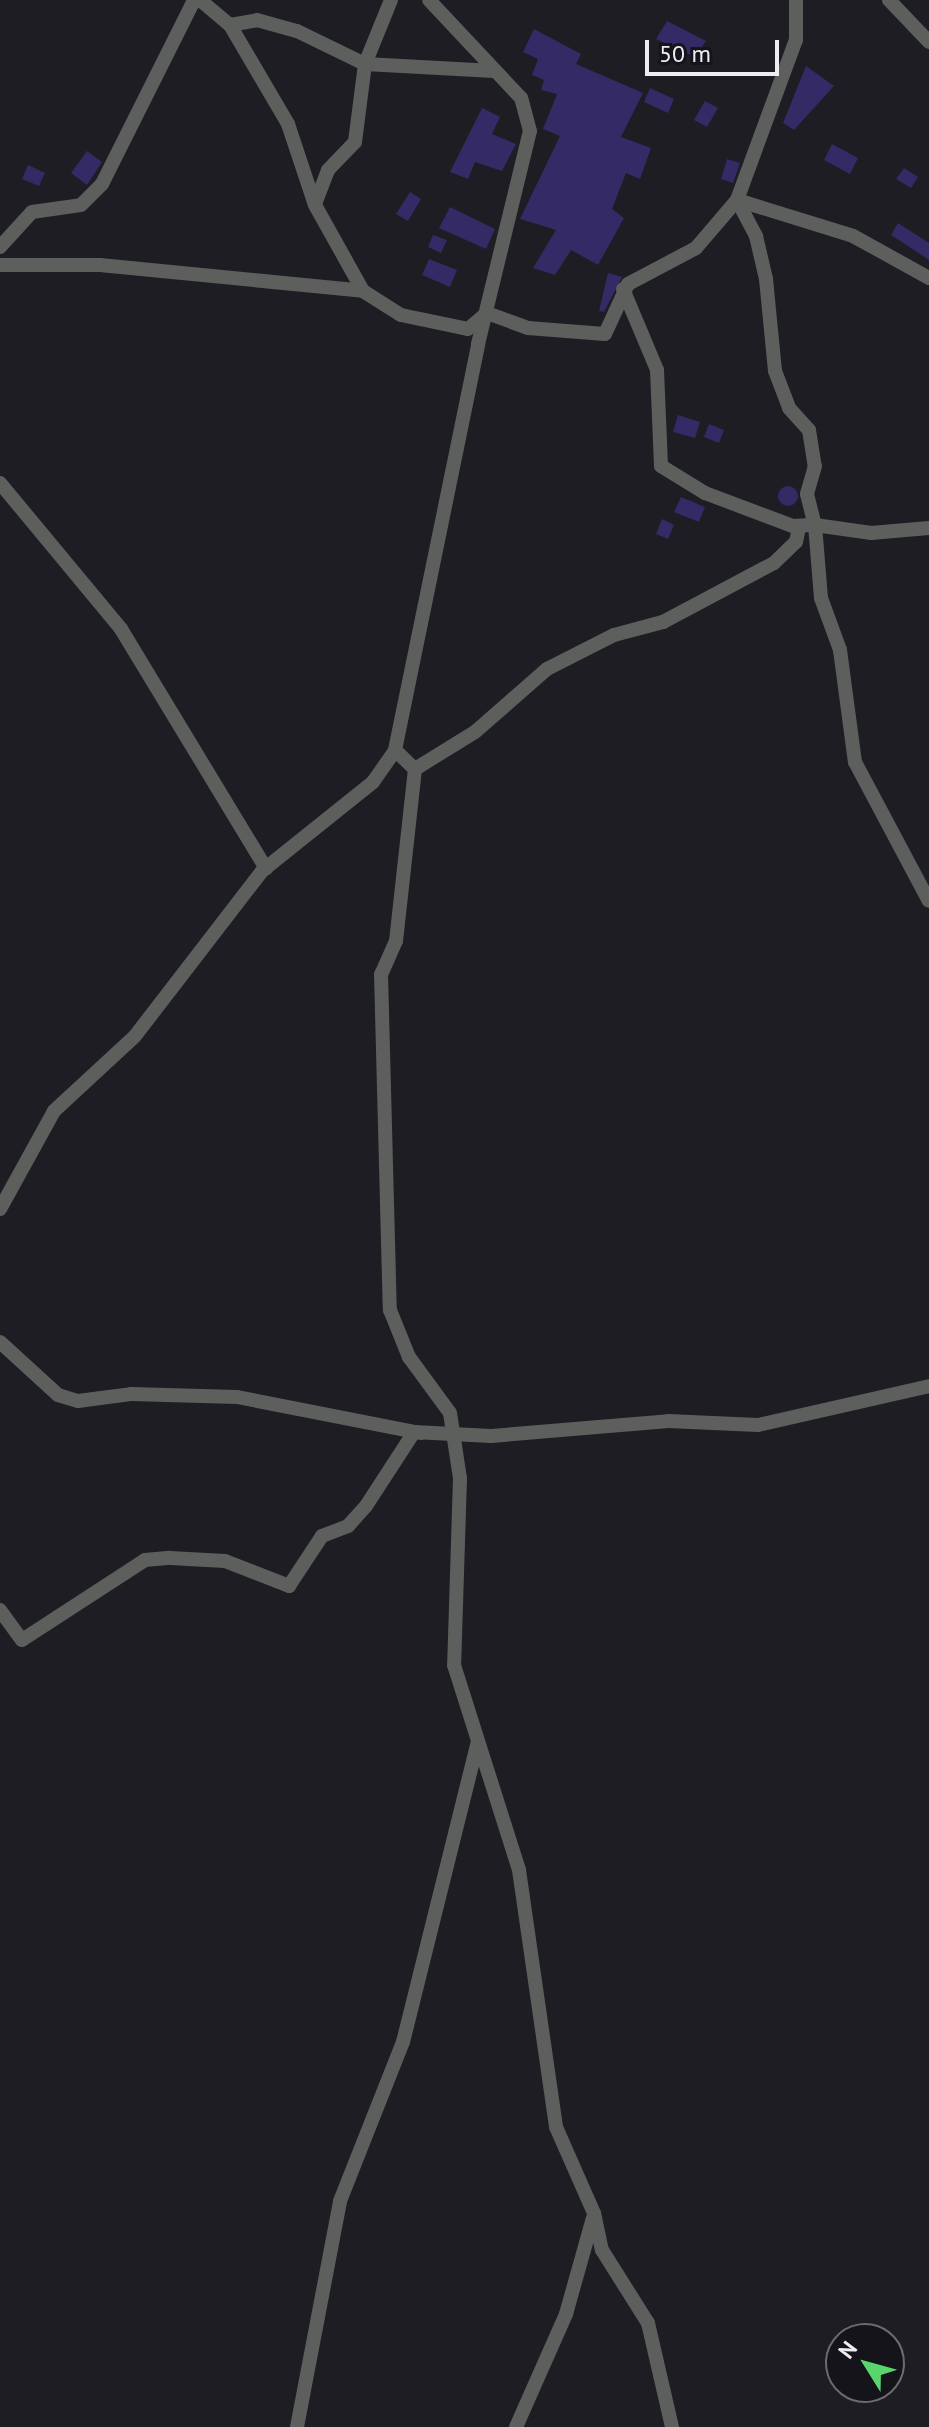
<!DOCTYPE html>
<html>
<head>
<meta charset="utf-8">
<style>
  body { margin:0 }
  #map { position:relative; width:929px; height:2427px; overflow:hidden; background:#1d1d23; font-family:"PT Sans",sans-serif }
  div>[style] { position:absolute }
  .building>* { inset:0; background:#342a66 }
  .round { border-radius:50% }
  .minor>* { height:14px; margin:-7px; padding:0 7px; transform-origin:7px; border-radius:7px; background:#5d5f5d }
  span { translate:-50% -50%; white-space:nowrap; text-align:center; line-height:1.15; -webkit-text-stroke:7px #14141a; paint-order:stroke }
  .north { position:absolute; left:825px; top:2323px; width:80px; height:80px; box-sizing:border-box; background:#14141a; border:2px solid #6b6b70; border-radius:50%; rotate:307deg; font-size:22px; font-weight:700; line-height:32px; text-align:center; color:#eeeef2 }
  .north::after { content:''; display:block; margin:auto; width:28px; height:36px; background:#5ad56e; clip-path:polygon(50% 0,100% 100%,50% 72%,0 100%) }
  .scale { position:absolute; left:645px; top:40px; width:134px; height:36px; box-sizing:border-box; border:4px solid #eeeef2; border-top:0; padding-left:10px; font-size:24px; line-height:28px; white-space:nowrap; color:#eeeef2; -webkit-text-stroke:6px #14141a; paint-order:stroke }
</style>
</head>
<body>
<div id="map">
  <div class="building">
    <i style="clip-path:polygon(667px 21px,706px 41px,695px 57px,656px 39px)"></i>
    <i style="clip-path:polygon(534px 29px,581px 54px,576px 64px,643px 93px,621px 137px,651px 148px,640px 179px,626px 173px,612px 209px,624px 218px,598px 265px,571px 250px,555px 275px,533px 268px,556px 230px,520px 219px,560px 136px,543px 129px,557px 94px,541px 90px,544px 80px,532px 75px,538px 59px,523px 52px)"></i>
    <i style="clip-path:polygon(806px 66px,834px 86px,794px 130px,783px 123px)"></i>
    <i style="clip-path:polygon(650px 88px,674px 99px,668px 113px,644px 102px)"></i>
    <i style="clip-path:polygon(705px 101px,718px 108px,707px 127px,694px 120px)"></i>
    <i style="clip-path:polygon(482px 108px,500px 117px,492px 134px,516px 144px,502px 171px,475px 162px,468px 179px,450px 172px)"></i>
    <i style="clip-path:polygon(832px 144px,858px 158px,850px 174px,824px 160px)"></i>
    <i style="clip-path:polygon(87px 151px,102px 162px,87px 185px,71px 173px)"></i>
    <i style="clip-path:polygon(727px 159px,740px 163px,733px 183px,721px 179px)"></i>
    <i style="clip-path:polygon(28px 165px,45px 173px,39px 186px,22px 179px)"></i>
    <i style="clip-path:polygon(904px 168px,918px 177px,911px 188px,896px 179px)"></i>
    <i style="clip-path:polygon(410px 192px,421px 199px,408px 221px,396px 214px)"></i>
    <i style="clip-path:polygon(450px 207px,495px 229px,486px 249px,439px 228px)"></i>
    <i style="clip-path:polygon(898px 223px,929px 243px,929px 260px,891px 235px)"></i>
    <i style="clip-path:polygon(433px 235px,447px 240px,441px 253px,428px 247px)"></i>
    <i style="clip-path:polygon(429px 259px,457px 270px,450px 287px,422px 275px)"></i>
    <i style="clip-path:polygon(608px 273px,622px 277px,604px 312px,599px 311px)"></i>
    <i style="clip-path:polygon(678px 415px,700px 422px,695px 438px,673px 432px)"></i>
    <i style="clip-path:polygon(709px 424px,724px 430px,719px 443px,704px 437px)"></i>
    <i class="round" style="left:778px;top:486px;width:20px;height:20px"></i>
    <i style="clip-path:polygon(681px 497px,705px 507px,699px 522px,674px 512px)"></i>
    <i style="clip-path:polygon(662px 519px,674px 525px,668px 539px,656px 534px)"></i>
  </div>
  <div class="minor">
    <i style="left:200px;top:0;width:39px;rotate:40deg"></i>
    <i style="left:230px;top:25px;width:115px;rotate:59.6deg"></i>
    <i style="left:288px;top:124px;width:85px;rotate:71.6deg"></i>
    <i style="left:315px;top:205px;width:98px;rotate:60.8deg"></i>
    <i style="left:363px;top:291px;width:45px;rotate:32.3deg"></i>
    <i style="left:401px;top:315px;width:68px;rotate:11.8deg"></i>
    <i style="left:468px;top:329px;width:25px;rotate:-40deg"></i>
    <i style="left:487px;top:313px;width:44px;rotate:20.1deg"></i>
    <i style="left:528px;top:328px;width:77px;rotate:4.5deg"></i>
    <i style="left:605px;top:334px;width:55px;rotate:-65.3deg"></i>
    <i style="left:628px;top:284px;width:77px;rotate:-27.9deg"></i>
    <i style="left:696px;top:248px;width:63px;rotate:-49.5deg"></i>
    <i style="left:737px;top:200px;width:171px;rotate:-69.8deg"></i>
    <i style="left:796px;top:40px;width:40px;rotate:-90deg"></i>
    <i style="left:889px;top:0;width:58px;rotate:46.4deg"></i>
    <i style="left:230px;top:25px;width:27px;rotate:-10deg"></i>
    <i style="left:257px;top:20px;width:41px;rotate:15.4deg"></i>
    <i style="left:297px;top:31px;width:76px;rotate:25.9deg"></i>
    <i style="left:365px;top:64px;width:129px;rotate:3.1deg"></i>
    <i style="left:737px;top:200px;width:41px;rotate:62.2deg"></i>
    <i style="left:756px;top:236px;width:44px;rotate:76.9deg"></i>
    <i style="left:766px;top:279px;width:92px;rotate:84.4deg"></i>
    <i style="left:775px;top:371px;width:40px;rotate:69deg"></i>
    <i style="left:789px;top:408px;width:30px;rotate:48deg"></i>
    <i style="left:809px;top:430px;width:36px;rotate:81deg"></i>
    <i style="left:815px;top:466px;width:29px;rotate:106deg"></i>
    <i style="left:807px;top:494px;width:32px;rotate:76deg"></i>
    <i style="left:815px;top:525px;width:57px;rotate:8.1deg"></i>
    <i style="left:871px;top:533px;width:58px;rotate:-4.9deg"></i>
    <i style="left:737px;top:200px;width:121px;rotate:17.2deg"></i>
    <i style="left:853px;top:236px;width:87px;rotate:28.9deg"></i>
    <i style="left:315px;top:204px;width:36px;rotate:-69deg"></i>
    <i style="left:328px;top:170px;width:39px;rotate:-46deg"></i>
    <i style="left:355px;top:142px;width:79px;rotate:-82.7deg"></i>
    <i style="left:365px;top:64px;width:69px;rotate:-67.9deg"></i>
    <i style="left:0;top:247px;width:47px;rotate:-47.6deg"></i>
    <i style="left:32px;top:212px;width:49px;rotate:-8.1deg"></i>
    <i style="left:81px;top:205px;width:30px;rotate:-45deg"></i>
    <i style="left:102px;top:184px;width:206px;rotate:-63.4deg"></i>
    <i style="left:0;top:265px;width:100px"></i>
    <i style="left:100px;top:265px;width:264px;rotate:5.6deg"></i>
    <i style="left:623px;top:289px;width:88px;rotate:67.2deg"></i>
    <i style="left:657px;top:370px;width:96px;rotate:87.6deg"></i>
    <i style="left:661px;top:466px;width:52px;rotate:31.5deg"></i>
    <i style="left:705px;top:493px;width:94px;rotate:20.6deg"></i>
    <i style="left:793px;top:526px;width:22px;rotate:-3deg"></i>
    <i style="left:815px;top:525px;width:73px;rotate:85.3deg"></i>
    <i style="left:821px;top:598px;width:55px;rotate:69.9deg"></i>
    <i style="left:840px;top:650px;width:113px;rotate:82.4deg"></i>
    <i style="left:855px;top:762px;width:157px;rotate:62deg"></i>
    <i style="left:0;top:483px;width:190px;rotate:50.3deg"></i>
    <i style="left:121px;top:629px;width:280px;rotate:58.8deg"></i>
    <i style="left:395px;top:750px;width:28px;rotate:44deg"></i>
    <i style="left:415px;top:769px;width:70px;rotate:-31.7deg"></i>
    <i style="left:475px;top:732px;width:96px;rotate:-41.2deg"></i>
    <i style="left:547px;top:669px;width:75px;rotate:-26.9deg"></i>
    <i style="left:614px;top:635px;width:51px;rotate:-14.9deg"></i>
    <i style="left:663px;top:622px;width:126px;rotate:-28deg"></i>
    <i style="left:774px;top:563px;width:30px;rotate:-44deg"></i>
    <i style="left:796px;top:542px;width:14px;rotate:-78deg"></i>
    <i style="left:415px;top:769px;width:173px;rotate:96.3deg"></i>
    <i style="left:396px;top:941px;width:36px;rotate:114deg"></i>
    <i style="left:381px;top:974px;width:336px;rotate:88.5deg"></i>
    <i style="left:390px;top:1310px;width:51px;rotate:68deg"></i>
    <i style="left:409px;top:1357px;width:69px;rotate:53.8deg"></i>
    <i style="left:450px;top:1413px;width:66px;rotate:81.3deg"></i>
    <i style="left:460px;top:1478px;width:187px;rotate:91.8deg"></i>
    <i style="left:454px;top:1665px;width:215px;rotate:72.4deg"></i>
    <i style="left:519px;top:1870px;width:260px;rotate:81.8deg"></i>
    <i style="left:556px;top:2127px;width:94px;rotate:66.2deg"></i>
    <i style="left:594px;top:2213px;width:38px;rotate:78deg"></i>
    <i style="left:602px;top:2250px;width:86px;rotate:57.8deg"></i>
    <i style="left:648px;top:2323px;width:107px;rotate:77deg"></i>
    <i style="left:0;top:1209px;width:112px;rotate:-61.1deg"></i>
    <i style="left:54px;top:1111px;width:110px;rotate:-42.8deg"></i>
    <i style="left:135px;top:1036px;width:208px;rotate:-52.4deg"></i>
    <i style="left:262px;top:871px;width:142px;rotate:-38.7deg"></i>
    <i style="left:373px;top:782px;width:39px;rotate:-55deg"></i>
    <i style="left:395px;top:750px;width:414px;rotate:-78.4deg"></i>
    <i style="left:478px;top:344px;width:219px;rotate:-76.3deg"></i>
    <i style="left:530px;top:131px;width:34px;rotate:-105deg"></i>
    <i style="left:521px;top:98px;width:134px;rotate:-133.2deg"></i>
    <i style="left:0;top:1342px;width:79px;rotate:42.4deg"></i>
    <i style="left:58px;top:1395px;width:21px;rotate:17deg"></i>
    <i style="left:78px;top:1401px;width:53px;rotate:-7.5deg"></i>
    <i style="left:131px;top:1394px;width:106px;rotate:1.6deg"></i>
    <i style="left:237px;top:1397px;width:187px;rotate:11.1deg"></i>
    <i style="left:0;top:1610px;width:37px;rotate:54deg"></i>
    <i style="left:22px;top:1640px;width:147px;rotate:-33deg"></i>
    <i style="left:145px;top:1560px;width:25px;rotate:-5deg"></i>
    <i style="left:170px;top:1558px;width:55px;rotate:3.1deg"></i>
    <i style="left:225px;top:1561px;width:69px;rotate:21.3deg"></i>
    <i style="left:289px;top:1586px;width:60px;rotate:-56.6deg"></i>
    <i style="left:322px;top:1536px;width:28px;rotate:-21deg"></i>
    <i style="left:348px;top:1526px;width:27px;rotate:-48deg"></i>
    <i style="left:366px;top:1506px;width:88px;rotate:-57deg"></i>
    <i style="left:414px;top:1432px;width:77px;rotate:3deg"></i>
    <i style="left:491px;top:1436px;width:178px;rotate:-4.8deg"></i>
    <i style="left:668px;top:1421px;width:90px;rotate:2.5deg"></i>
    <i style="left:758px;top:1425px;width:175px;rotate:-12.8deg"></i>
    <i style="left:297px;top:2427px;width:230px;rotate:-79.2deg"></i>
    <i style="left:340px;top:2201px;width:171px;rotate:-68.4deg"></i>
    <i style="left:403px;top:2042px;width:309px;rotate:-76deg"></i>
    <i style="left:516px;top:2427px;width:124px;rotate:-66.1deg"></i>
    <i style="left:566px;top:2314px;width:100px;rotate:-74.3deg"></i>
  </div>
  <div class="north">N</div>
  <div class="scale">50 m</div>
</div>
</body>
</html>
